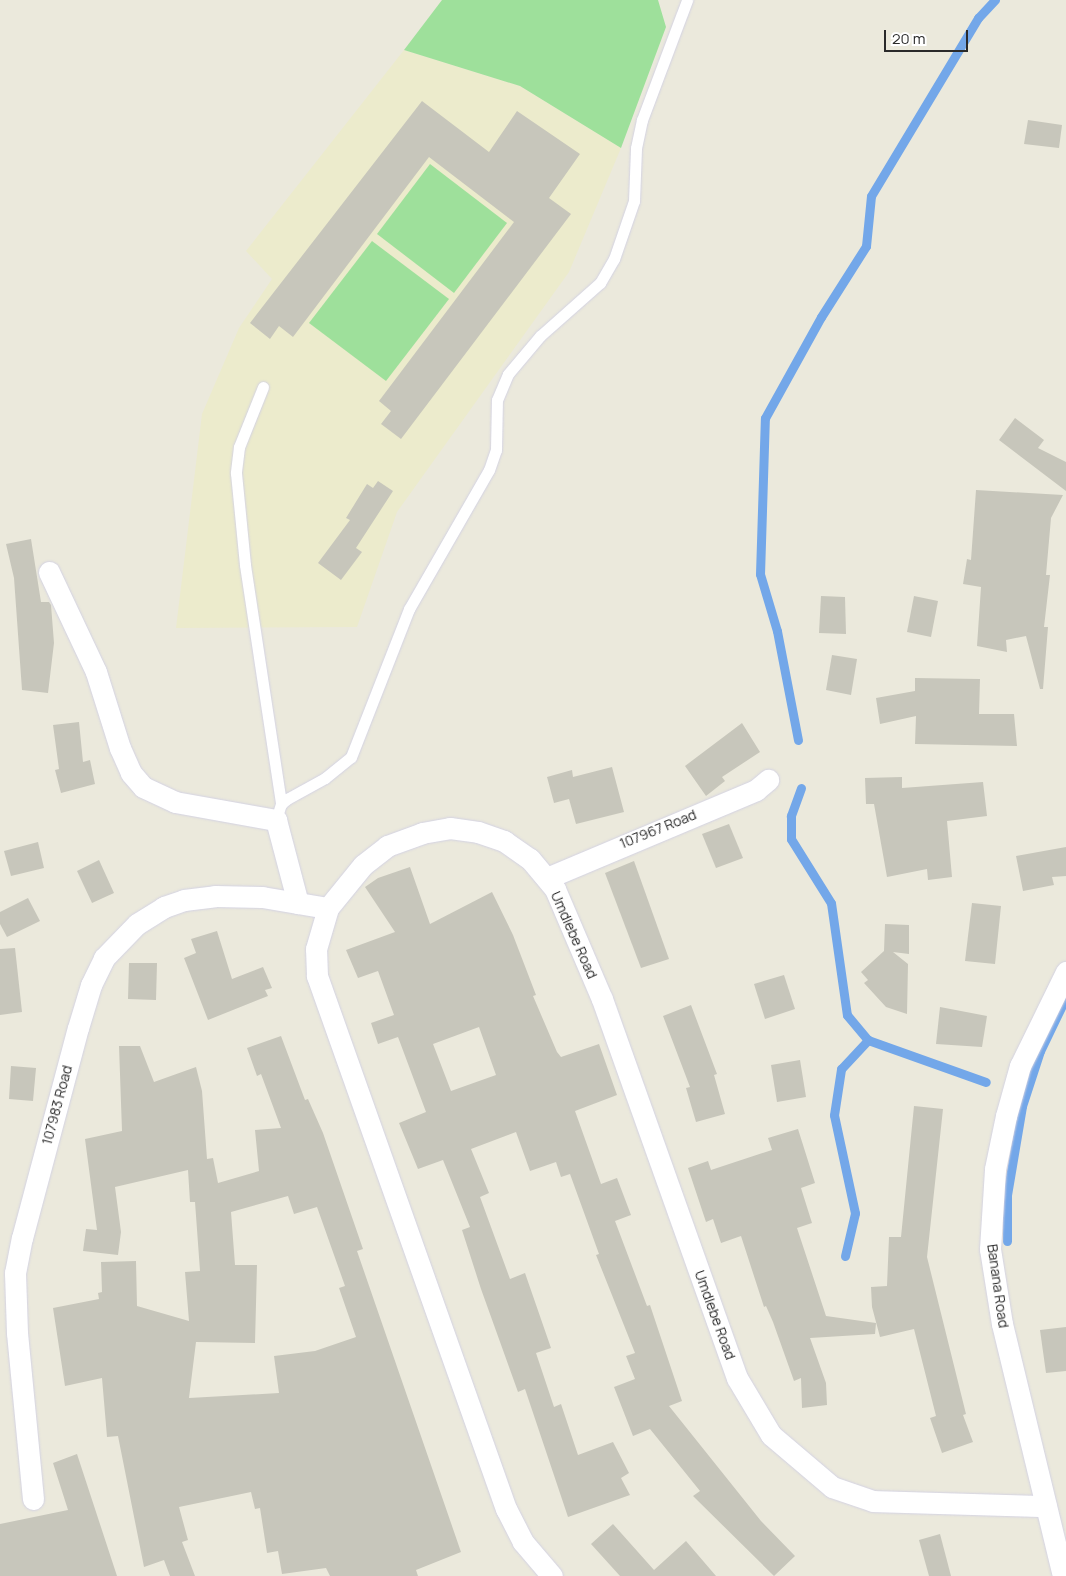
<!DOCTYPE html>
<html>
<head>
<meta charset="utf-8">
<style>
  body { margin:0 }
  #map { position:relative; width:1066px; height:1576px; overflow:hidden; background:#ebe9dc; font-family:Manrope,sans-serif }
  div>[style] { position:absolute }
  .education>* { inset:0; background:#ecebcc }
  .green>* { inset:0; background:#9ee09b }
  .stream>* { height:9px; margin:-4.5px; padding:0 4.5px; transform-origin:4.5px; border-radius:4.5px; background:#73a7e9 }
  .building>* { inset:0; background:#c7c6bb }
  .roads { filter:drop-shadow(0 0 1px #d3d2e2) drop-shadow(0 0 1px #d3d2e2) }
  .service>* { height:11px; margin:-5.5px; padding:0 5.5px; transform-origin:5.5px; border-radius:5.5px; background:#fff }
  .minor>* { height:21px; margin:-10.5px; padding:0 10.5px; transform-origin:10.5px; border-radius:10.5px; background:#fff }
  span { translate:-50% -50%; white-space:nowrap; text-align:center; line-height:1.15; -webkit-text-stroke:4px #fff; paint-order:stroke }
  .street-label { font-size:14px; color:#2a2a2a }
  .scale { position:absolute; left:884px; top:30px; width:84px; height:22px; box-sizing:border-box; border:2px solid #2a2a2a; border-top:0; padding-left:6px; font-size:15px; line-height:18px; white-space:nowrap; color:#2a2a2a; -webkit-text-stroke:4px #fff; paint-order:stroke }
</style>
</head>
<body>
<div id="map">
  <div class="education">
    <i style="clip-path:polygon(404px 50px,520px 86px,621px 148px,569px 272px,397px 512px,357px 627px,176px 628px,202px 414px,239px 328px,272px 279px,246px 251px)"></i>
  </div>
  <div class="green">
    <i style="clip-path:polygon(442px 0,658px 0,666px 27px,621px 148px,520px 86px,404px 50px)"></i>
    <i style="clip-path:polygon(430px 164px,507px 223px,454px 293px,377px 234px)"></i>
    <i style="clip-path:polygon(372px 241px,449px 299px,386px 381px,309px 323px)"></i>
  </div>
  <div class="stream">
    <i style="left:798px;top:740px;width:111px;rotate:-100.9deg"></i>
    <i style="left:777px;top:631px;width:59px;rotate:-106.6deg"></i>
    <i style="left:760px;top:574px;width:156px;rotate:-88.2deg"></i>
    <i style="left:765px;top:418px;width:115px;rotate:-61deg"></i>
    <i style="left:821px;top:317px;width:84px;rotate:-57.6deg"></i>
    <i style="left:866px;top:246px;width:50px;rotate:-84.3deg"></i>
    <i style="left:871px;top:196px;width:208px;rotate:-59deg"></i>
    <i style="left:978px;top:18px;width:25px;rotate:-47deg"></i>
    <i style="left:801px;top:788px;width:30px;rotate:110deg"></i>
    <i style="left:791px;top:816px;width:23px;rotate:90deg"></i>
    <i style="left:791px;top:839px;width:75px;rotate:58deg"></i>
    <i style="left:831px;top:903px;width:113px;rotate:81.9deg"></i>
    <i style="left:847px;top:1015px;width:33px;rotate:50deg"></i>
    <i style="left:868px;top:1040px;width:125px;rotate:19.6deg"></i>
    <i style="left:1007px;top:1241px;width:46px;rotate:-90deg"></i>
    <i style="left:1007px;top:1195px;width:90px;rotate:-80.4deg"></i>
    <i style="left:1022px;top:1106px;width:58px;rotate:-71.9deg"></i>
    <i style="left:1040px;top:1051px;width:60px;rotate:-64.3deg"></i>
    <i style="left:845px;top:1256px;width:44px;rotate:-76.9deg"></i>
    <i style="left:855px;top:1213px;width:100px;rotate:-102.1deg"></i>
    <i style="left:834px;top:1115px;width:47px;rotate:-81.3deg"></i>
    <i style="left:841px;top:1069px;width:40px;rotate:-47deg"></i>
  </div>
  <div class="building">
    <i style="clip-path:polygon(422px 101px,489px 152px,517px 111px,580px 154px,549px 198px,571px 214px,401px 439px,381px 424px,391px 411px,379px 401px,514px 222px,429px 157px,293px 337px,279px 326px,270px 339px,250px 323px)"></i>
    <i style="clip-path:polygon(1028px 120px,1062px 125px,1059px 148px,1024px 144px)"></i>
    <i style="clip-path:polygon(1015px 418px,1044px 440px,1038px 448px,1066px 462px,1066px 491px,999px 440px)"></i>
    <i style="clip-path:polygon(378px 481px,393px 491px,356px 548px,362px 552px,341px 580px,318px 563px,350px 520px,346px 518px,367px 484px,373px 488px)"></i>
    <i style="clip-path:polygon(976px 490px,1063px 495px,1051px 518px,1046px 575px,1050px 575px,1044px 627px,1048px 627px,1043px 689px,1040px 689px,1026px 636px,1006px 640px,1007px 652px,977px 646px,981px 587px,963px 584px,967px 559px,971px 560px)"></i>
    <i style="clip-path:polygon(31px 539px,41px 602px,49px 602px,51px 605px,54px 643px,48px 693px,22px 690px,14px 578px,6px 544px)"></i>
    <i style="clip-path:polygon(821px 596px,845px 597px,846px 634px,819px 633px)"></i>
    <i style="clip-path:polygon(914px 596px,938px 601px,931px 637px,907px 632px)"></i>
    <i style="clip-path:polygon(832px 655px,857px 659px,851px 695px,826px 690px)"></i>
    <i style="clip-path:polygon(915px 678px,980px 679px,979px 714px,1014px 714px,1017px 746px,915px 744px,916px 716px,880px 724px,876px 698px,915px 691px)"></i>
    <i style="clip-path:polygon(79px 722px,83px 762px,90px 760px,95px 784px,61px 793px,55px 770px,59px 769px,53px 725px)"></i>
    <i style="clip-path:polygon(742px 723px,760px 752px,722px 777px,725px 781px,706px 796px,685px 766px)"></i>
    <i style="clip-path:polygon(612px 767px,624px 812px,576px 824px,569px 799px,554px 803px,547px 777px,572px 770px,573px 777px)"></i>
    <i style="clip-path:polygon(902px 777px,902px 788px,983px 782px,987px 816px,947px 821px,952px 877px,928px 880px,927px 869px,887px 877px,874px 804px,866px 804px,865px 778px)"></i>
    <i style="clip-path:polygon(729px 824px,743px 858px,716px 868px,702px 834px)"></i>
    <i style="clip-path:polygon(38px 842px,44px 868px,11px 876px,4px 851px)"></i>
    <i style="clip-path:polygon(1066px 847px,1066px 876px,1052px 877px,1054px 885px,1023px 891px,1016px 856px)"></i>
    <i style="clip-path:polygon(99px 860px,114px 893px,92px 903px,77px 871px)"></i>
    <i style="clip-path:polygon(634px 861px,669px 959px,641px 968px,605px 873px)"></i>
    <i style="clip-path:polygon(evenodd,410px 867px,430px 924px,492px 892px,513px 935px,536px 995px,533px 996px,557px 1052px,561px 1057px,599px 1044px,617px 1095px,575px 1111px,601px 1184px,617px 1178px,631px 1215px,615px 1221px,647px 1306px,650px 1305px,682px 1401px,669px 1406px,761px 1521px,795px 1556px,774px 1576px,693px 1496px,700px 1491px,650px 1429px,633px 1436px,614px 1387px,635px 1379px,626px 1356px,635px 1353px,596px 1255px,599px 1254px,570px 1174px,561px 1177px,556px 1162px,530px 1171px,516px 1132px,471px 1149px,489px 1193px,480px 1197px,510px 1279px,525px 1273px,551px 1348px,536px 1353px,554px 1407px,561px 1404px,578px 1455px,613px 1442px,629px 1473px,621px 1478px,630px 1495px,568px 1517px,525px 1389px,518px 1392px,481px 1289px,462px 1230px,470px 1227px,443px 1160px,418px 1169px,399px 1123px,426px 1112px,398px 1037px,378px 1044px,371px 1023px,394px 1015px,378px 971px,358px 978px,346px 950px,395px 932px,365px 887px,378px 878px,410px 867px,479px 1027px,496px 1075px,451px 1091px,433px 1044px,479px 1027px)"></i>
    <i style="clip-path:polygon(28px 898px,40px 921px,7px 937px,0 924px,0 912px)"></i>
    <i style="clip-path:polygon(972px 903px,1001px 906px,995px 964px,965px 961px)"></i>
    <i style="clip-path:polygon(885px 924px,909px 925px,909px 954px,893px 952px,908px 964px,907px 1014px,886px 1007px,864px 983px,868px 980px,861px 972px,884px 951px)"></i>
    <i style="clip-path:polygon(217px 931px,232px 979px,263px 967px,272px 988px,265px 990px,268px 996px,208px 1020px,184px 958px,196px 953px,191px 939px)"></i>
    <i style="clip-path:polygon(15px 948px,22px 1012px,0 1015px,0 949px)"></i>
    <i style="clip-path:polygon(129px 963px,157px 963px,156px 1000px,128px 999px)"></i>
    <i style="clip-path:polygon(784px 975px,795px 1009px,765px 1019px,754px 984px)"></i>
    <i style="clip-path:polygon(691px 1005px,717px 1074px,714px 1075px,725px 1114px,696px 1122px,686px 1088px,690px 1087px,663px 1016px)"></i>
    <i style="clip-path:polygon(940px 1007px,987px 1016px,982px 1047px,936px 1044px)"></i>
    <i style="clip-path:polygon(evenodd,281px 1036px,305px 1100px,308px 1099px,323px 1133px,363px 1249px,357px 1251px,461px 1552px,416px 1570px,418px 1576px,330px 1576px,326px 1568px,282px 1574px,278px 1551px,267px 1553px,260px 1508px,255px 1509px,251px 1492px,179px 1507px,188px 1540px,182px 1542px,195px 1576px,170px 1576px,164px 1560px,144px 1567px,118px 1436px,107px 1437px,102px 1378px,65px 1386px,53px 1308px,99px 1299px,98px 1293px,102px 1292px,101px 1262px,136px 1261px,137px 1306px,189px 1321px,185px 1272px,200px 1271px,195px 1202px,190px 1202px,188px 1170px,115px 1187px,121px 1232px,118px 1255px,83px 1251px,86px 1229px,97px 1230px,85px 1139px,122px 1131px,119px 1046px,140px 1046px,154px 1082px,196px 1067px,202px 1091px,207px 1159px,213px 1158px,218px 1183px,259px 1171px,255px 1130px,281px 1128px,261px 1074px,257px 1076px,247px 1048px,281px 1036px,288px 1196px,294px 1214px,317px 1207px,345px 1286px,339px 1288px,356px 1337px,315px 1351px,274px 1356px,279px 1393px,189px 1398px,196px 1342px,255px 1343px,257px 1265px,235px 1265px,231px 1212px,288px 1196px)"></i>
    <i style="clip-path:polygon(800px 1060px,806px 1097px,777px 1102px,771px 1065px)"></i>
    <i style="clip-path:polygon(11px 1066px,36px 1068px,33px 1101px,9px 1099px)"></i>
    <i style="clip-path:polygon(914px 1106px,943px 1109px,927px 1257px,966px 1414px,963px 1415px,973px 1442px,942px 1453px,930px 1418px,936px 1416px,914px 1329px,880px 1337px,872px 1307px,871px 1287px,887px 1286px,889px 1237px,901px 1237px)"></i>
    <i style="clip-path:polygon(798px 1129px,815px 1183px,801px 1188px,812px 1223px,797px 1228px,826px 1316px,876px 1323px,875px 1334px,810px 1338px,826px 1383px,827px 1405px,802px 1408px,801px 1378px,794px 1381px,773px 1322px,766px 1306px,764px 1307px,741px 1236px,721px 1243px,713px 1219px,706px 1222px,688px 1168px,708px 1161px,711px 1170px,772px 1150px,768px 1138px)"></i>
    <i style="clip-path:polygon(1066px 1327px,1066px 1371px,1046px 1373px,1040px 1330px)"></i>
    <i style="clip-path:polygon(77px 1454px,117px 1576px,0 1576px,0 1524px,68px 1510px,53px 1463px)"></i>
    <i style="clip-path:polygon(613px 1524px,654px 1570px,686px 1541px,716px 1576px,620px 1576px,591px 1544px)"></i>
    <i style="clip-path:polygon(940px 1534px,951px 1576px,929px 1576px,919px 1540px)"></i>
  </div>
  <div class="roads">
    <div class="service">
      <i style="left:263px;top:387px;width:65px;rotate:111.8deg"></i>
      <i style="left:239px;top:447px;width:26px;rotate:97deg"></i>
      <i style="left:236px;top:473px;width:92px;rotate:84.4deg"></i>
      <i style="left:245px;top:565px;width:242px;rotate:81.4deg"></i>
      <i style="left:276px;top:820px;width:17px;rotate:-73deg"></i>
      <i style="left:281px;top:804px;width:8px;rotate:-40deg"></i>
      <i style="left:287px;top:799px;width:43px;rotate:-28.9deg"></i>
      <i style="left:325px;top:778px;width:33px;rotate:-39deg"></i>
      <i style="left:351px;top:757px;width:159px;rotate:-68.6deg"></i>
      <i style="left:409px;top:609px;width:160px;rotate:-60.1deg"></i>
      <i style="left:489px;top:470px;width:21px;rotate:-71deg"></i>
      <i style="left:496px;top:450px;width:50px;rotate:-88.9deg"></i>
      <i style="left:497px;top:400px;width:28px;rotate:-67deg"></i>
      <i style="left:508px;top:374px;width:50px;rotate:-49.9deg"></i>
      <i style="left:540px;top:336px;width:80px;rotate:-41.5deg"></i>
      <i style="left:600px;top:283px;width:28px;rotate:-60deg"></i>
      <i style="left:614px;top:259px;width:61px;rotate:-71deg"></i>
      <i style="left:634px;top:201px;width:53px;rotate:-87.8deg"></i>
      <i style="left:636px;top:148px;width:29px;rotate:-78deg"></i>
      <i style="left:642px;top:120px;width:128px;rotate:-69.4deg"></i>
    </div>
    <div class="minor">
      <i style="left:49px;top:572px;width:110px;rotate:64.8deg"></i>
      <i style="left:96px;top:672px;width:80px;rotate:72.5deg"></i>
      <i style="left:120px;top:748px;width:27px;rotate:66deg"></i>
      <i style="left:131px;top:773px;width:18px;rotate:49deg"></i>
      <i style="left:143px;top:787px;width:35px;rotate:25deg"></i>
      <i style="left:175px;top:802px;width:103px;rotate:10.1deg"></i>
      <i style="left:276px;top:820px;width:86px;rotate:75.2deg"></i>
      <i style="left:547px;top:878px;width:227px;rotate:-22.8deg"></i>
      <i style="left:756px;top:790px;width:16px;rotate:-40deg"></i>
      <i style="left:33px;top:1499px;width:167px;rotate:-95.5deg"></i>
      <i style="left:17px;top:1333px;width:60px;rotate:-91.9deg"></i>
      <i style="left:15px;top:1273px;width:36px;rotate:-79deg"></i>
      <i style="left:22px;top:1238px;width:217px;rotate:-75.1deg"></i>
      <i style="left:78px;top:1028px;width:45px;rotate:-73.2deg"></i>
      <i style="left:91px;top:985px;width:30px;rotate:-64deg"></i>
      <i style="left:104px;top:958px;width:47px;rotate:-45.9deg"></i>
      <i style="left:137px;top:924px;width:32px;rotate:-32deg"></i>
      <i style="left:164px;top:907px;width:21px;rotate:-19deg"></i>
      <i style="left:184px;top:900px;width:31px;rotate:-7deg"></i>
      <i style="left:215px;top:896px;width:47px;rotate:1.2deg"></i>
      <i style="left:262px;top:897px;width:67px;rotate:9.5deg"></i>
      <i style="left:552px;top:1576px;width:45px;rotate:-130.5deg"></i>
      <i style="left:523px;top:1542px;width:37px;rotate:-117deg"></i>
      <i style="left:506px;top:1509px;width:566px;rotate:-109.52deg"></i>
      <i style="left:317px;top:976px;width:27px;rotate:-92deg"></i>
      <i style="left:316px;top:949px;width:43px;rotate:-73.7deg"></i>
      <i style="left:328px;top:908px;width:55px;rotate:-50.9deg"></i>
      <i style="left:363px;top:865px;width:31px;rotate:-38deg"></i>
      <i style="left:387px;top:846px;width:37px;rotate:-20deg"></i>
      <i style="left:422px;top:833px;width:28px;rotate:-10deg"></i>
      <i style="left:450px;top:828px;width:28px;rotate:8deg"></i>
      <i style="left:478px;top:832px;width:28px;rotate:19deg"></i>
      <i style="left:504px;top:841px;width:32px;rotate:35deg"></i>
      <i style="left:530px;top:859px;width:39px;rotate:50deg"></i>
      <i style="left:555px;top:889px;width:120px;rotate:66.9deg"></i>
      <i style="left:602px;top:999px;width:402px;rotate:70.4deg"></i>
      <i style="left:737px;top:1378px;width:66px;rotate:59.2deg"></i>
      <i style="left:771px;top:1435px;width:80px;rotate:40.4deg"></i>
      <i style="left:832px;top:1487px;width:43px;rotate:18.9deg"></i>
      <i style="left:873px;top:1501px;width:173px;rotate:1.7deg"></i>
      <i style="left:1063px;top:1576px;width:259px;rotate:-103.6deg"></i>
      <i style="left:1002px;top:1324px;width:76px;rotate:-99.1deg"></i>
      <i style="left:990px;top:1249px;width:80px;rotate:-86.4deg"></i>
      <i style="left:995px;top:1169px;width:54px;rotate:-78.3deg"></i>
      <i style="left:1006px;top:1116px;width:52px;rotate:-74.4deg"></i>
      <i style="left:1020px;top:1066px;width:105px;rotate:-63.9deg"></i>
    </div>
  </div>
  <div class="street-label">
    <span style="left:658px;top:829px;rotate:-22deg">107967 Road</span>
    <span style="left:574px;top:935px;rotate:66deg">Umdlebe Road</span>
    <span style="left:57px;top:1105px;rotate:-75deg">107983 Road</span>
    <span style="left:998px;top:1286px;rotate:82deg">Banana Road</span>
    <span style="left:715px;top:1315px;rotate:70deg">Umdlebe Road</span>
  </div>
  <div class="scale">20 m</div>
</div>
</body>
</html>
